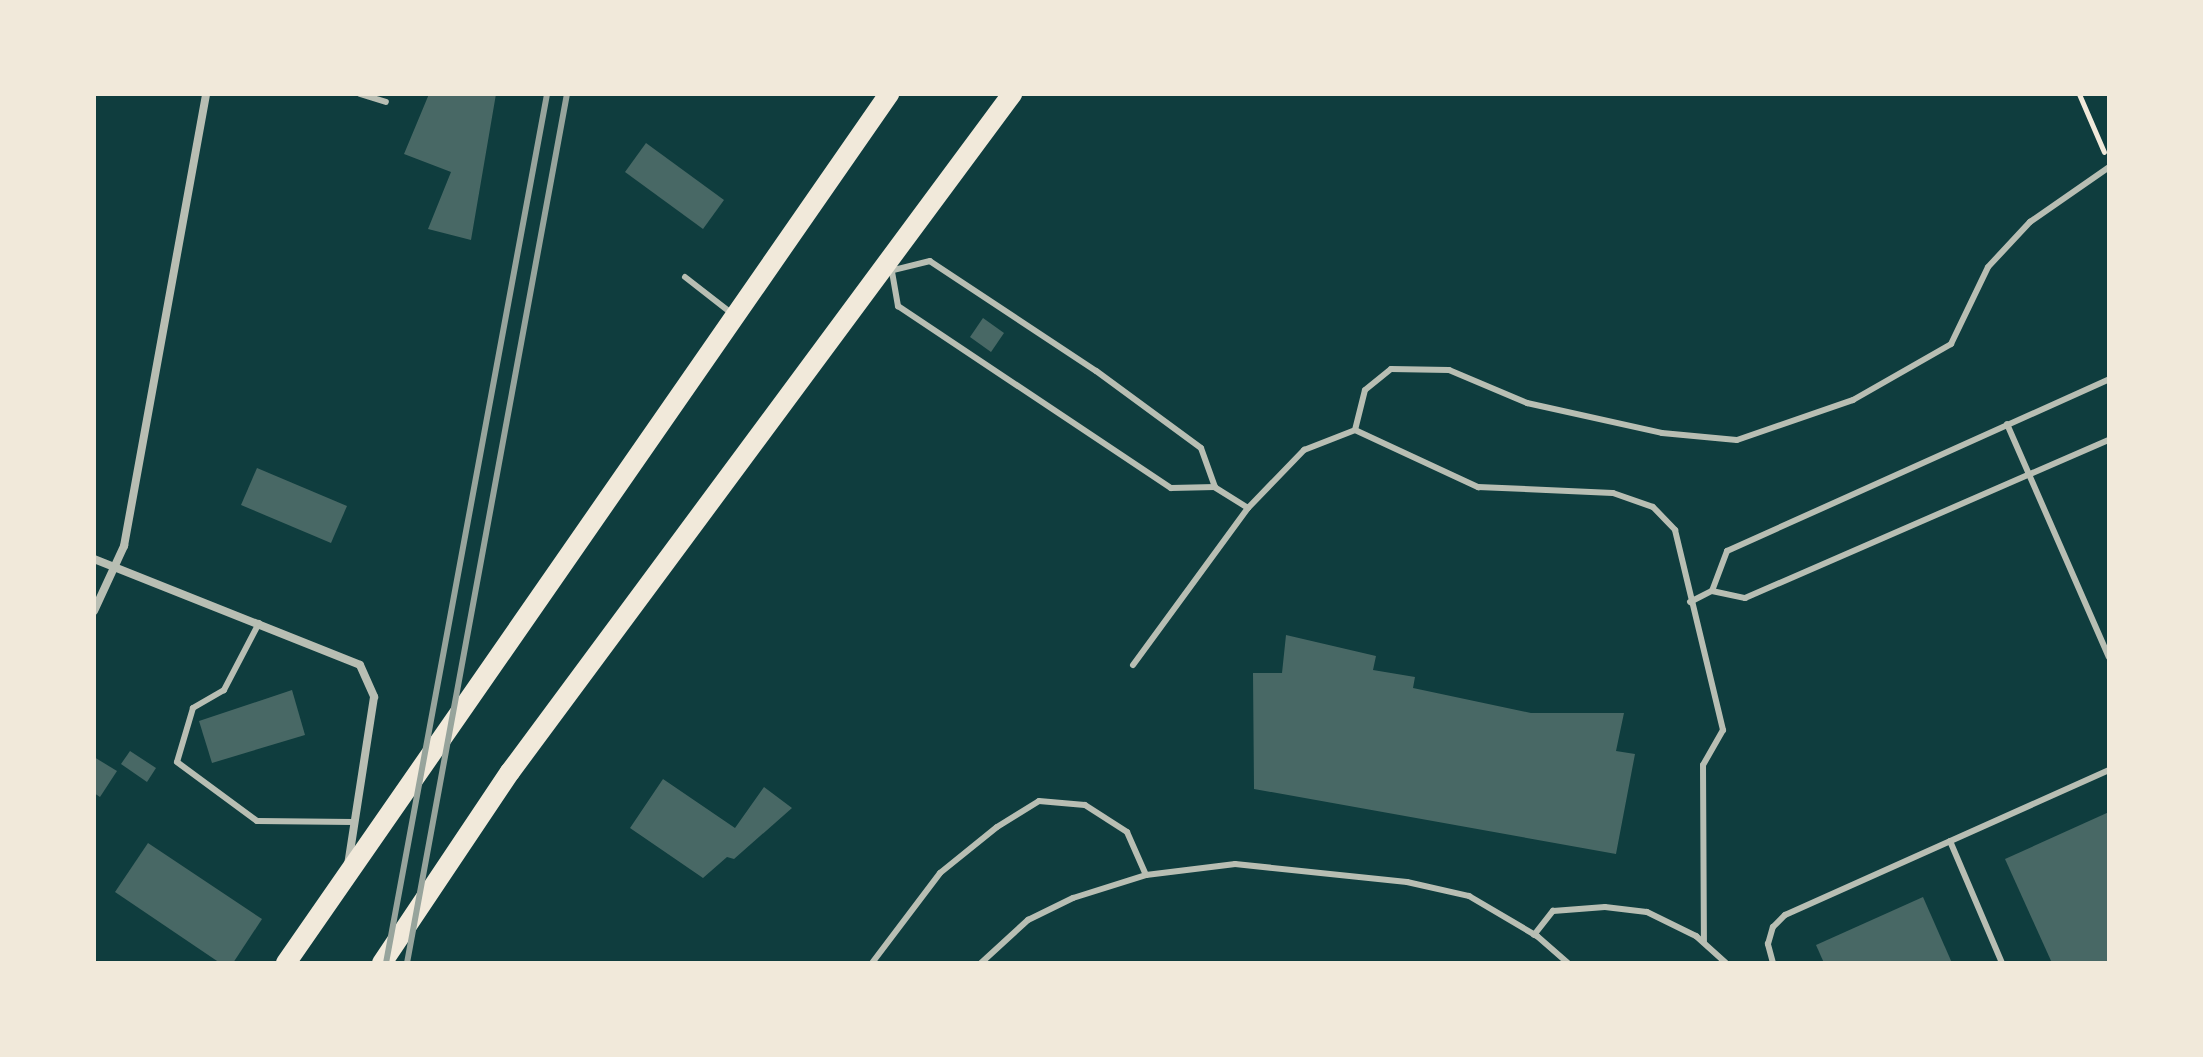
<!DOCTYPE html>
<html>
<head>
<meta charset="utf-8">
<style>
  body { margin:0 }
  #map { position:relative; width:2203px; height:1057px; overflow:hidden; background:#0f3d3e; font-family:"Zilla Slab",serif }
  div>[style] { position:absolute }
  .building>* { inset:0; background:#486865 }
  .path>* { height:5px; margin:-2.5px; padding:0 2.5px; transform-origin:2.5px; border-radius:2.5px; background:#f1e9da }
  .service>* { height:6px; margin:-3px; padding:0 3px; transform-origin:3px; border-radius:3px; background:#b8beb3 }
  .minor>* { height:8px; margin:-4px; padding:0 4px; transform-origin:4px; border-radius:4px; background:#b8beb3 }
  .primary>* { height:20px; margin:-10px; padding:0 10px; transform-origin:10px; border-radius:10px; background:#f1e9da }
  .rail>* { height:6px; margin:-3px; padding:0 3px; transform-origin:3px; border-radius:3px; background:#97a49c }
  span { translate:-50% -50%; white-space:nowrap; text-align:center; line-height:1.15; -webkit-text-stroke:6px #f1e9da; paint-order:stroke }
  .frame { position:absolute; inset:0; border:96px solid #f1e9da; pointer-events:none }
</style>
</head>
<body>
<div id="map">
  <div class="building">
    <i style="clip-path:polygon(429px 94px,496px 94px,471px 240px,428px 229px,451px 172px,404px 154px)"></i>
    <i style="clip-path:polygon(646px 143px,724px 200px,703px 229px,625px 172px)"></i>
    <i style="clip-path:polygon(983px 318px,1004px 333px,991px 352px,970px 337px)"></i>
    <i style="clip-path:polygon(257px 468px,347px 506px,331px 543px,241px 505px)"></i>
    <i style="clip-path:polygon(1286px 635px,1376px 656px,1373px 670px,1415px 677px,1413px 688px,1531px 713px,1624px 713px,1616px 751px,1635px 754px,1616px 854px,1254px 789px,1253px 673px,1282px 673px)"></i>
    <i style="clip-path:polygon(292px 690px,305px 735px,212px 763px,199px 721px)"></i>
    <i style="clip-path:polygon(130px 751px,156px 768px,147px 782px,121px 764px)"></i>
    <i style="clip-path:polygon(94px 757px,117px 771px,100px 797px,94px 793px)"></i>
    <i style="clip-path:polygon(663px 779px,735px 828px,764px 787px,792px 808px,734px 859px,727px 857px,703px 878px,630px 828px)"></i>
    <i style="clip-path:polygon(2109px 812px,2109px 963px,2052px 963px,2005px 859px)"></i>
    <i style="clip-path:polygon(148px 843px,262px 919px,233px 963px,220px 963px,115px 892px)"></i>
    <i style="clip-path:polygon(1923px 897px,1952px 963px,1824px 963px,1816px 945px)"></i>
  </div>
  <div class="path">
    <i style="left:2079px;top:94px;width:63px;rotate:66.7deg"></i>
  </div>
  <div class="service">
    <i style="left:360px;top:94px;width:27px;rotate:17deg"></i>
    <i style="left:891px;top:266px;width:41px;rotate:80.1deg"></i>
    <i style="left:898px;top:306px;width:328px;rotate:33.7deg"></i>
    <i style="left:1171px;top:488px;width:44px;rotate:-1.3deg"></i>
    <i style="left:1215px;top:487px;width:41px;rotate:-109.7deg"></i>
    <i style="left:1201px;top:448px;width:130px;rotate:-143.7deg"></i>
    <i style="left:1096px;top:371px;width:199px;rotate:-146.5deg"></i>
    <i style="left:930px;top:261px;width:37px;rotate:166deg"></i>
    <i style="left:685px;top:277px;width:58px;rotate:38deg"></i>
    <i style="left:2007px;top:424px;width:254px;rotate:66.4deg"></i>
    <i style="left:1355px;top:430px;width:41px;rotate:-76deg"></i>
    <i style="left:1365px;top:390px;width:33px;rotate:-39deg"></i>
    <i style="left:1391px;top:369px;width:58px;rotate:1deg"></i>
    <i style="left:1449px;top:370px;width:85px;rotate:22.9deg"></i>
    <i style="left:1527px;top:403px;width:138px;rotate:12.5deg"></i>
    <i style="left:1662px;top:433px;width:75px;rotate:5.3deg"></i>
    <i style="left:1737px;top:440px;width:123px;rotate:-19deg"></i>
    <i style="left:1853px;top:400px;width:113px;rotate:-29.7deg"></i>
    <i style="left:1951px;top:344px;width:85px;rotate:-64.3deg"></i>
    <i style="left:1988px;top:267px;width:62px;rotate:-47deg"></i>
    <i style="left:2030px;top:222px;width:96px;rotate:-34.8deg"></i>
    <i style="left:1248px;top:508px;width:81px;rotate:-46deg"></i>
    <i style="left:1304px;top:450px;width:55px;rotate:-21.4deg"></i>
    <i style="left:1355px;top:430px;width:136px;rotate:24.9deg"></i>
    <i style="left:1478px;top:487px;width:135px;rotate:2.5deg"></i>
    <i style="left:1613px;top:493px;width:42px;rotate:19.3deg"></i>
    <i style="left:1653px;top:507px;width:32px;rotate:46deg"></i>
    <i style="left:1675px;top:530px;width:206px;rotate:76.5deg"></i>
    <i style="left:1723px;top:730px;width:40px;rotate:119.7deg"></i>
    <i style="left:1703px;top:765px;width:177px;rotate:89.7deg"></i>
    <i style="left:1712px;top:591px;width:43px;rotate:-69.4deg"></i>
    <i style="left:1727px;top:551px;width:419px;rotate:-24.2deg"></i>
    <i style="left:1690px;top:602px;width:25px;rotate:-27deg"></i>
    <i style="left:1712px;top:591px;width:34px;rotate:12deg"></i>
    <i style="left:1745px;top:598px;width:397px;rotate:-23.5deg"></i>
    <i style="left:259px;top:623px;width:76px;rotate:117.6deg"></i>
    <i style="left:224px;top:690px;width:36px;rotate:150deg"></i>
    <i style="left:193px;top:708px;width:56px;rotate:106.5deg"></i>
    <i style="left:177px;top:762px;width:99px;rotate:36.4deg"></i>
    <i style="left:257px;top:821px;width:96px;rotate:0.6deg"></i>
    <i style="left:1133px;top:665px;width:195px;rotate:-53.8deg"></i>
    <i style="left:1248px;top:508px;width:39px;rotate:-148deg"></i>
    <i style="left:1950px;top:841px;width:133px;rotate:66.9deg"></i>
    <i style="left:1534px;top:935px;width:31px;rotate:-52deg"></i>
    <i style="left:1553px;top:911px;width:52px;rotate:-4.4deg"></i>
    <i style="left:1605px;top:907px;width:42px;rotate:6.8deg"></i>
    <i style="left:1647px;top:912px;width:55px;rotate:26.1deg"></i>
    <i style="left:1696px;top:936px;width:40px;rotate:42deg"></i>
    <i style="left:872px;top:963px;width:113px;rotate:-52.9deg"></i>
    <i style="left:940px;top:873px;width:73px;rotate:-38.9deg"></i>
    <i style="left:997px;top:827px;width:49px;rotate:-31.8deg"></i>
    <i style="left:1039px;top:801px;width:46px;rotate:5deg"></i>
    <i style="left:1085px;top:805px;width:50px;rotate:32.7deg"></i>
    <i style="left:1127px;top:832px;width:47px;rotate:66.2deg"></i>
    <i style="left:981px;top:963px;width:64px;rotate:-42.5deg"></i>
    <i style="left:1028px;top:920px;width:50px;rotate:-26.1deg"></i>
    <i style="left:1073px;top:898px;width:77px;rotate:-17.5deg"></i>
    <i style="left:1146px;top:875px;width:90px;rotate:-7deg"></i>
    <i style="left:1235px;top:864px;width:173px;rotate:6deg"></i>
    <i style="left:1407px;top:882px;width:64px;rotate:12.7deg"></i>
    <i style="left:1469px;top:896px;width:79px;rotate:30.5deg"></i>
    <i style="left:1537px;top:936px;width:41px;rotate:41.1deg"></i>
    <i style="left:1773px;top:963px;width:20px;rotate:-105deg"></i>
    <i style="left:1768px;top:944px;width:18px;rotate:-74deg"></i>
    <i style="left:1773px;top:927px;width:17px;rotate:-45deg"></i>
    <i style="left:1785px;top:915px;width:355px;rotate:-24.1deg"></i>
  </div>
  <div class="minor">
    <i style="left:94px;top:559px;width:286px;rotate:21.7deg"></i>
    <i style="left:360px;top:665px;width:35px;rotate:66deg"></i>
    <i style="left:374px;top:697px;width:169px;rotate:98.8deg"></i>
    <i style="left:94px;top:611px;width:72px;rotate:-65.2deg"></i>
    <i style="left:124px;top:546px;width:459px;rotate:-79.7deg"></i>
  </div>
  <div class="primary">
    <i style="left:286px;top:963px;width:1058px;rotate:-55.24deg"></i>
    <i style="left:382px;top:963px;width:230px;rotate:-56.2deg"></i>
    <i style="left:510px;top:772px;width:844px;rotate:-53.48deg"></i>
  </div>
  <div class="rail">
    <i style="left:386px;top:963px;width:884px;rotate:-79.5deg"></i>
    <i style="left:407px;top:963px;width:884px;rotate:-79.57deg"></i>
  </div>
  <div class="frame"></div>
</div>
</body>
</html>
